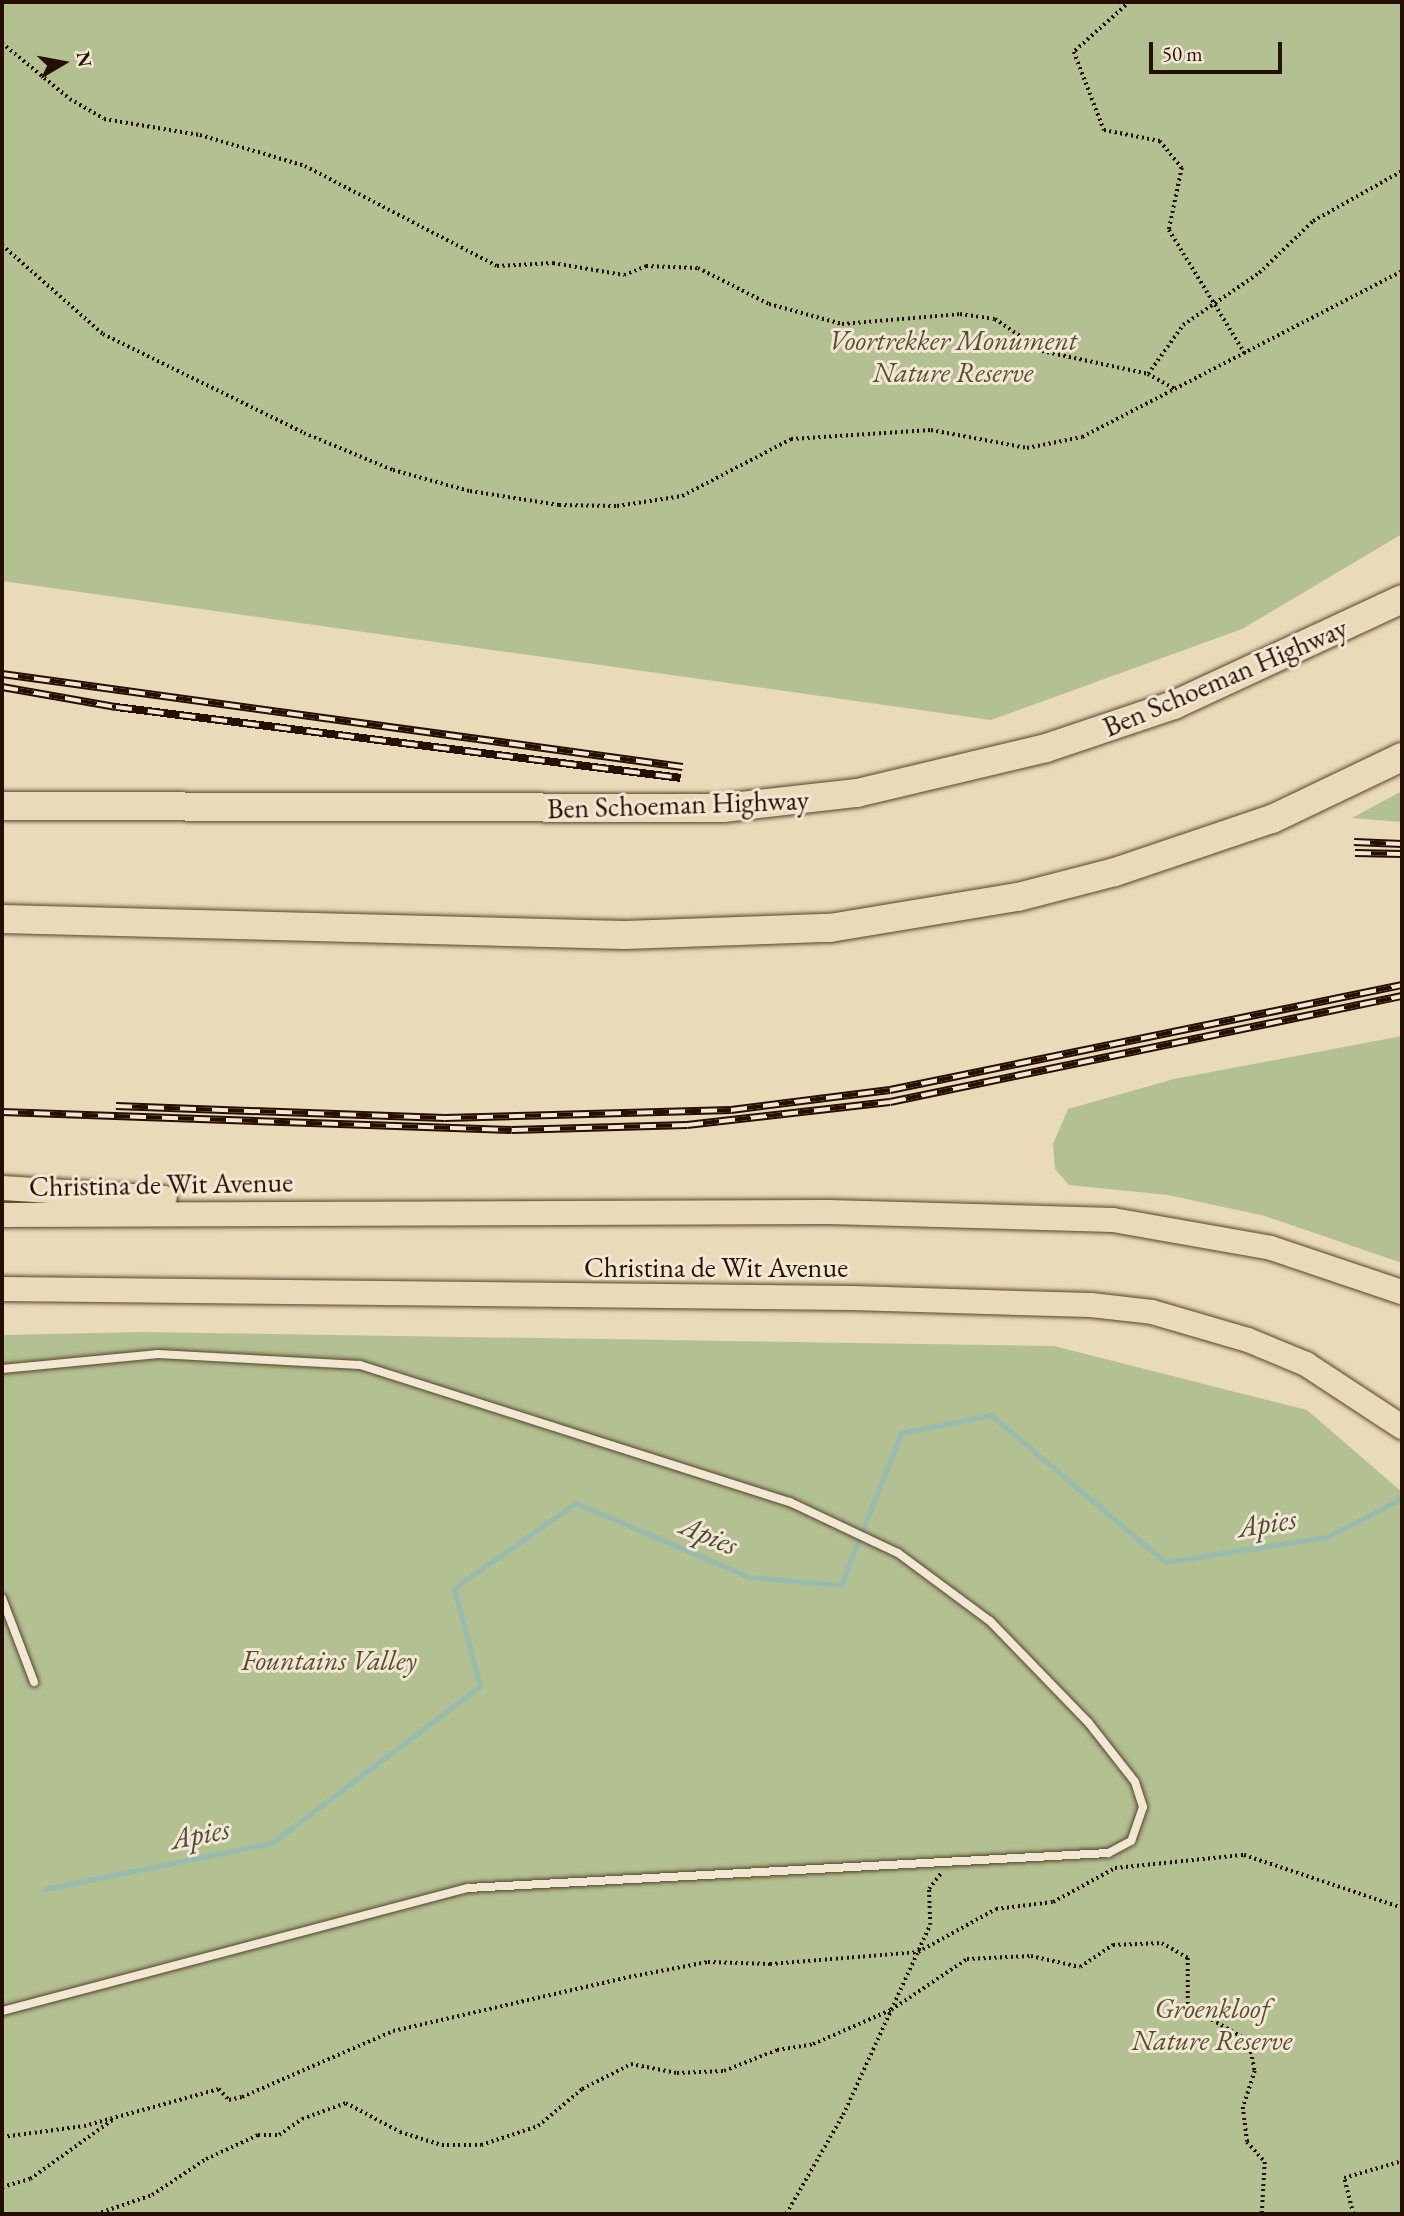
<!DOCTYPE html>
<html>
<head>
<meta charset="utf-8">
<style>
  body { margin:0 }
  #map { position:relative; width:1404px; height:2216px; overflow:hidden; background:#e9dab9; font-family:"EB Garamond",serif }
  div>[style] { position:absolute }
  .green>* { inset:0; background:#b3c091 }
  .stream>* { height:5px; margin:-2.5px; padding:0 2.5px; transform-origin:2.5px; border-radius:2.5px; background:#97bbae }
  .path>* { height:3.5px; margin-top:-1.75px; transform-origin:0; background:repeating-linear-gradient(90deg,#270f00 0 2px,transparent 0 5.5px) }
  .roads { filter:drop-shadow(0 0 2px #58422e) drop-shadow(0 0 2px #58422e) }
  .service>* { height:8px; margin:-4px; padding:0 4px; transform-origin:4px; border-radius:4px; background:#f1e7d2 }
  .primary>* { height:24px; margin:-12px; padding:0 12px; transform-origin:12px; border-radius:12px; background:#e9dab9 }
  .motorway>* { height:28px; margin:-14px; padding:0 14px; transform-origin:14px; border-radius:14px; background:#e9dab9 }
  .rail>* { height:8px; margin-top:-4px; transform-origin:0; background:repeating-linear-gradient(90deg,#f1e7d2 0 16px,#270f00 0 32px); box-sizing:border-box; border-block:2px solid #270f00 }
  span { translate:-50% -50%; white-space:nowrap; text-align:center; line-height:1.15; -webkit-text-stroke:6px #f1e7d2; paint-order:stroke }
  .park-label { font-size:28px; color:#584d33; font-style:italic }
  .street-label { font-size:28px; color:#270f00 }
  .water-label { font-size:30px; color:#4e4b3d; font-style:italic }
  .frame { position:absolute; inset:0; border:4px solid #270f00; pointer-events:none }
  .north { position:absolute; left:28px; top:28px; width:70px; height:70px; -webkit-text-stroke:5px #f1e7d2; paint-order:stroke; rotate:80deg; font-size:19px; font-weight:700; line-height:28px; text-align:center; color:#270f00 }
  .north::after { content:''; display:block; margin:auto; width:24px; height:32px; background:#270f00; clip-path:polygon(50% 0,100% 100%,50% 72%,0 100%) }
  .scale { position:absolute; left:1149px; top:42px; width:133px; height:32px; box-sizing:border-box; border:4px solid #270f00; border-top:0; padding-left:9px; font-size:21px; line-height:24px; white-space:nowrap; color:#270f00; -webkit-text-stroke:5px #f1e7d2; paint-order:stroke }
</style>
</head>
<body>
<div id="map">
  <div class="green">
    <i style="clip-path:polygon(2px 2px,1402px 2px,1402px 534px,1242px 629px,991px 720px,2px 581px)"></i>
    <i style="clip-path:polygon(1402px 791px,1402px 822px,1352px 818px)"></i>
    <i style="clip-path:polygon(1402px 1036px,1402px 1263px,1265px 1216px,1168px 1195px,1069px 1185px,1055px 1169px,1053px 1144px,1068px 1109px,1174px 1079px)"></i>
    <i style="clip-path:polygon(143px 1332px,1054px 1346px,1307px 1410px,1402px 1492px,1402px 2214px,2px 2214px,2px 1335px)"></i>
  </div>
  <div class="stream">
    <i style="left:45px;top:1889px;width:232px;rotate:-11.5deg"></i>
    <i style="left:272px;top:1843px;width:261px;rotate:-37deg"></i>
    <i style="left:480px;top:1686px;width:101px;rotate:-104.9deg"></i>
    <i style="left:454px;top:1588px;width:149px;rotate:-34.9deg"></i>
    <i style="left:576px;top:1503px;width:188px;rotate:23.2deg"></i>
    <i style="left:749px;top:1577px;width:92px;rotate:5deg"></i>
    <i style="left:841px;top:1585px;width:163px;rotate:-68.5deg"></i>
    <i style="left:901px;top:1433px;width:92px;rotate:-11.3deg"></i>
    <i style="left:991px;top:1415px;width:228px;rotate:40.2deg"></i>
    <i style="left:1165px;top:1562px;width:164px;rotate:-8.8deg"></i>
    <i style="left:1327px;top:1537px;width:85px;rotate:-27.5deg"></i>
  </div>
  <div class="path">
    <i style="left:1130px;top:2px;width:75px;rotate:138.2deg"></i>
    <i style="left:1074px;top:52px;width:84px;rotate:69deg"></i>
    <i style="left:1104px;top:130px;width:57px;rotate:11.1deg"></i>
    <i style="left:1160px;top:141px;width:35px;rotate:51deg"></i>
    <i style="left:1182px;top:168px;width:63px;rotate:101.8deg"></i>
    <i style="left:1169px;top:230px;width:147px;rotate:58.4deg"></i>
    <i style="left:2px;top:43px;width:88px;rotate:39.5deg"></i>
    <i style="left:70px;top:99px;width:39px;rotate:30deg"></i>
    <i style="left:104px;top:119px;width:97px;rotate:9.5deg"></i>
    <i style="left:200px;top:135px;width:109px;rotate:16.4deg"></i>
    <i style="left:305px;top:166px;width:216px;rotate:27.5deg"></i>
    <i style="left:497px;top:266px;width:56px;rotate:-3.1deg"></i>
    <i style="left:553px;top:263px;width:72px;rotate:9.6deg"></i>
    <i style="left:624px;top:275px;width:24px;rotate:-22deg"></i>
    <i style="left:646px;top:266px;width:52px;rotate:2.2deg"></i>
    <i style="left:698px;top:268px;width:80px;rotate:26.9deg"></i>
    <i style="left:769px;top:304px;width:76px;rotate:15.3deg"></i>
    <i style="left:842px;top:324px;width:118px;rotate:-4.8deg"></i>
    <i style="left:960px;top:314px;width:35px;rotate:8deg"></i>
    <i style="left:995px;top:319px;width:57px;rotate:34.2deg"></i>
    <i style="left:1042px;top:351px;width:108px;rotate:12.2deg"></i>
    <i style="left:1148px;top:374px;width:60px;rotate:-54.5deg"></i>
    <i style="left:1183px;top:325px;width:92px;rotate:-34.4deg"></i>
    <i style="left:1259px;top:273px;width:75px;rotate:-43.9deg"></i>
    <i style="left:1313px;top:221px;width:102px;rotate:-29.3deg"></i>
    <i style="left:2px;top:245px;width:135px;rotate:41.4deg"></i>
    <i style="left:103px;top:334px;width:224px;rotate:26.2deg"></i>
    <i style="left:304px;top:433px;width:96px;rotate:22.6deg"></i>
    <i style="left:393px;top:470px;width:80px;rotate:15.3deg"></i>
    <i style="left:470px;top:491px;width:90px;rotate:8.9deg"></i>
    <i style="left:559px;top:505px;width:58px;rotate:1deg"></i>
    <i style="left:617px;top:506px;width:66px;rotate:-8.7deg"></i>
    <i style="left:682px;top:496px;width:123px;rotate:-27.6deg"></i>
    <i style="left:791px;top:439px;width:140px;rotate:-3.7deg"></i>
    <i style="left:931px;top:430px;width:98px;rotate:10.6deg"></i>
    <i style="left:1027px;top:448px;width:56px;rotate:-11.3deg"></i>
    <i style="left:1082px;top:437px;width:360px;rotate:-27.4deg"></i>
    <i style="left:1148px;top:374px;width:33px;rotate:29deg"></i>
    <i style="left:2px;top:2137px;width:83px;rotate:-7.6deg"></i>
    <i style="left:84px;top:2126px;width:140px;rotate:-15.3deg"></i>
    <i style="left:219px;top:2089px;width:15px;rotate:48deg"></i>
    <i style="left:229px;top:2100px;width:13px;rotate:-13deg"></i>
    <i style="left:242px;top:2097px;width:165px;rotate:-23.6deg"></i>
    <i style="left:393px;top:2031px;width:242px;rotate:-12.9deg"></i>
    <i style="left:629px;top:1977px;width:80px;rotate:-10.8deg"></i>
    <i style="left:708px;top:1962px;width:62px;rotate:1.8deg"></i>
    <i style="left:770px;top:1964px;width:148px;rotate:-4.6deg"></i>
    <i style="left:918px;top:1952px;width:89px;rotate:-28.9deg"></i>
    <i style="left:996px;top:1909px;width:57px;rotate:-7deg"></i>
    <i style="left:1053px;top:1902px;width:71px;rotate:-28.7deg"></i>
    <i style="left:1115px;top:1868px;width:130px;rotate:-5.8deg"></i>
    <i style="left:1244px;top:1855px;width:167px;rotate:18.5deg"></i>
    <i style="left:2px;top:2187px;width:29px;rotate:-16deg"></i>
    <i style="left:30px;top:2179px;width:101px;rotate:-35.7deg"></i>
    <i style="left:96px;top:2214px;width:59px;rotate:-18.7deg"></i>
    <i style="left:152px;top:2195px;width:65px;rotate:-33.7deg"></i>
    <i style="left:206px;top:2159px;width:57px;rotate:-24.8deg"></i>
    <i style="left:258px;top:2135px;width:21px"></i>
    <i style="left:279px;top:2135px;width:28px;rotate:-35deg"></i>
    <i style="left:302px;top:2119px;width:47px;rotate:-20deg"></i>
    <i style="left:346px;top:2103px;width:61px;rotate:28.2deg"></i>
    <i style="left:400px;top:2132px;width:44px;rotate:17.2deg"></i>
    <i style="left:442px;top:2145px;width:39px"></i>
    <i style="left:481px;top:2145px;width:60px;rotate:-18.4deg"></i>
    <i style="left:538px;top:2126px;width:57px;rotate:-40.1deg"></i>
    <i style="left:582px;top:2089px;width:55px;rotate:-27deg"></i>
    <i style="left:631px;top:2064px;width:47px;rotate:11.1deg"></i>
    <i style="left:677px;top:2073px;width:47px;rotate:-2.4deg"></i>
    <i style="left:724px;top:2071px;width:57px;rotate:-21.6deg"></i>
    <i style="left:777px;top:2050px;width:36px;rotate:-9deg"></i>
    <i style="left:813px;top:2044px;width:85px;rotate:-23.6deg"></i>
    <i style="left:891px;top:2010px;width:92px;rotate:-33.9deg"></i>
    <i style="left:967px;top:1959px;width:64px;rotate:-2.7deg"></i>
    <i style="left:1031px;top:1956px;width:50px;rotate:12.7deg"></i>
    <i style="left:1080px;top:1967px;width:40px;rotate:-34deg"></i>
    <i style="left:1113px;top:1945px;width:49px;rotate:-2.3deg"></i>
    <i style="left:1162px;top:1943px;width:30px;rotate:30deg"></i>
    <i style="left:1188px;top:1958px;width:48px;rotate:90deg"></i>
    <i style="left:1188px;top:2006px;width:70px;rotate:29.8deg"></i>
    <i style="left:1249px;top:2041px;width:31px;rotate:79deg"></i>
    <i style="left:1255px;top:2071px;width:38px;rotate:108deg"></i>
    <i style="left:1243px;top:2107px;width:35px;rotate:83deg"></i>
    <i style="left:1247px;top:2142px;width:27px;rotate:48deg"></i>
    <i style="left:1265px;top:2162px;width:52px;rotate:93.3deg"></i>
    <i style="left:786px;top:2214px;width:114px;rotate:-60.1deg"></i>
    <i style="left:843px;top:2115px;width:209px;rotate:-65.4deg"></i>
    <i style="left:930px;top:1925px;width:36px;rotate:-92deg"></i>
    <i style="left:929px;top:1889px;width:20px;rotate:-53deg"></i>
    <i style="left:1353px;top:2214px;width:37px;rotate:-104deg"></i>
    <i style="left:1344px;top:2178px;width:60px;rotate:-16.3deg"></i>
  </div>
  <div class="roads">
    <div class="service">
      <i style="left:2px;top:1369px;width:157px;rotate:-5.5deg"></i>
      <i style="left:158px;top:1354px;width:202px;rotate:3.1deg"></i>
      <i style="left:360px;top:1365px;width:451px;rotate:17.7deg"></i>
      <i style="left:790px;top:1502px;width:119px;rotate:25.3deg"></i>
      <i style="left:898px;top:1553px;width:114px;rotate:36.5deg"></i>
      <i style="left:990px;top:1621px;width:141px;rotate:45.9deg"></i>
      <i style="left:1088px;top:1722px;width:76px;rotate:51.9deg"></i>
      <i style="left:1135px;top:1782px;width:26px;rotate:72deg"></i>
      <i style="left:1143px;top:1807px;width:36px;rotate:109deg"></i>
      <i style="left:1131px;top:1841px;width:26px;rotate:152deg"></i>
      <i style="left:1108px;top:1853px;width:641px;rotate:176.87deg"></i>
      <i style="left:468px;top:1888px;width:482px;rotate:165.2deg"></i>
      <i style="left:2px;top:1598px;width:90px;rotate:69.1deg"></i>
    </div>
    <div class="primary">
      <i style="left:2px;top:1188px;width:163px;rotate:3.5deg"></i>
      <i style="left:2px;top:1215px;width:826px;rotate:-0.21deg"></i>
      <i style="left:828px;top:1212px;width:285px;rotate:1.6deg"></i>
      <i style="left:1113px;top:1220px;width:160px;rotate:10deg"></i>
      <i style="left:1271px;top:1248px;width:138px;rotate:18.6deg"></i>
      <i style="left:2px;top:1289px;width:850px;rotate:0.61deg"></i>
      <i style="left:852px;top:1298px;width:239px;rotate:1.7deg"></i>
      <i style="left:1091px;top:1305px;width:61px;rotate:6.5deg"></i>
      <i style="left:1152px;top:1312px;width:100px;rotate:16.3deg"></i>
      <i style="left:1248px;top:1340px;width:63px;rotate:22.5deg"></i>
      <i style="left:1306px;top:1364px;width:115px;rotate:33.3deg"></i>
    </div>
    <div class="motorway">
      <i style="left:2px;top:806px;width:721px;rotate:0.16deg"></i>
      <i style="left:723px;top:808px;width:135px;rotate:-6.4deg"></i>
      <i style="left:857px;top:793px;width:194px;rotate:-13.4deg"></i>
      <i style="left:1046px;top:748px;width:135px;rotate:-18.6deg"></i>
      <i style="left:1174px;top:705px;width:251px;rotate:-24.9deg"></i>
      <i style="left:2px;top:919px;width:623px;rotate:1.47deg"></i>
      <i style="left:625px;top:935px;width:205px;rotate:-2deg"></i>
      <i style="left:830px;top:928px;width:191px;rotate:-9.4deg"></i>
      <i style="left:1018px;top:897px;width:100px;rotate:-14.5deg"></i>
      <i style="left:1115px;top:872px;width:166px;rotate:-18.7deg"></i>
      <i style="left:1272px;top:819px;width:144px;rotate:-25.5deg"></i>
    </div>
  </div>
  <div class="rail">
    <i style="left:2px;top:674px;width:687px;rotate:7.78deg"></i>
    <i style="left:2px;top:687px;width:116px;rotate:10deg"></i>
    <i style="left:116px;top:707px;width:569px;rotate:7.16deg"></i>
    <i style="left:1354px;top:842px;width:48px;rotate:2.4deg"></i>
    <i style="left:1355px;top:853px;width:47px;rotate:1.2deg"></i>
    <i style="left:116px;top:1106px;width:329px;rotate:2.1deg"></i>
    <i style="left:445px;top:1118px;width:286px;rotate:-1.6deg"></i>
    <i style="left:731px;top:1110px;width:160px;rotate:-7.2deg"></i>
    <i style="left:890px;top:1090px;width:523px;rotate:-11.59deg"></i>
    <i style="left:2px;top:1112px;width:510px;rotate:2.02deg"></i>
    <i style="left:512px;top:1130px;width:175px;rotate:-1.6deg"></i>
    <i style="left:687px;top:1125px;width:204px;rotate:-6.5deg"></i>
    <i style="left:890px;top:1102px;width:523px;rotate:-11.7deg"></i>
  </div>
  <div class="park-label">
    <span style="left:953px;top:356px">Voortrekker Monument<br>Nature Reserve</span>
    <span style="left:329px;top:1660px">Fountains Valley</span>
    <span style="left:1212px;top:2024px">Groenkloof<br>Nature Reserve</span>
  </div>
  <div class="street-label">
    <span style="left:1225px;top:677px;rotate:-23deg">Ben Schoeman Highway</span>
    <span style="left:678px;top:804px;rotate:-2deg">Ben Schoeman Highway</span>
    <span style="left:161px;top:1184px;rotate:-1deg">Christina de Wit Avenue</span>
    <span style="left:716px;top:1267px">Christina de Wit Avenue</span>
  </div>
  <div class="water-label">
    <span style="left:1267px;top:1523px;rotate:-9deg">Apies</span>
    <span style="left:709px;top:1535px;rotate:23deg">Apies</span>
    <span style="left:200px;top:1834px;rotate:-11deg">Apies</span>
  </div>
  <div class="frame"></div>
  <div class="north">N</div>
  <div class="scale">50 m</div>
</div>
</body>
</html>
